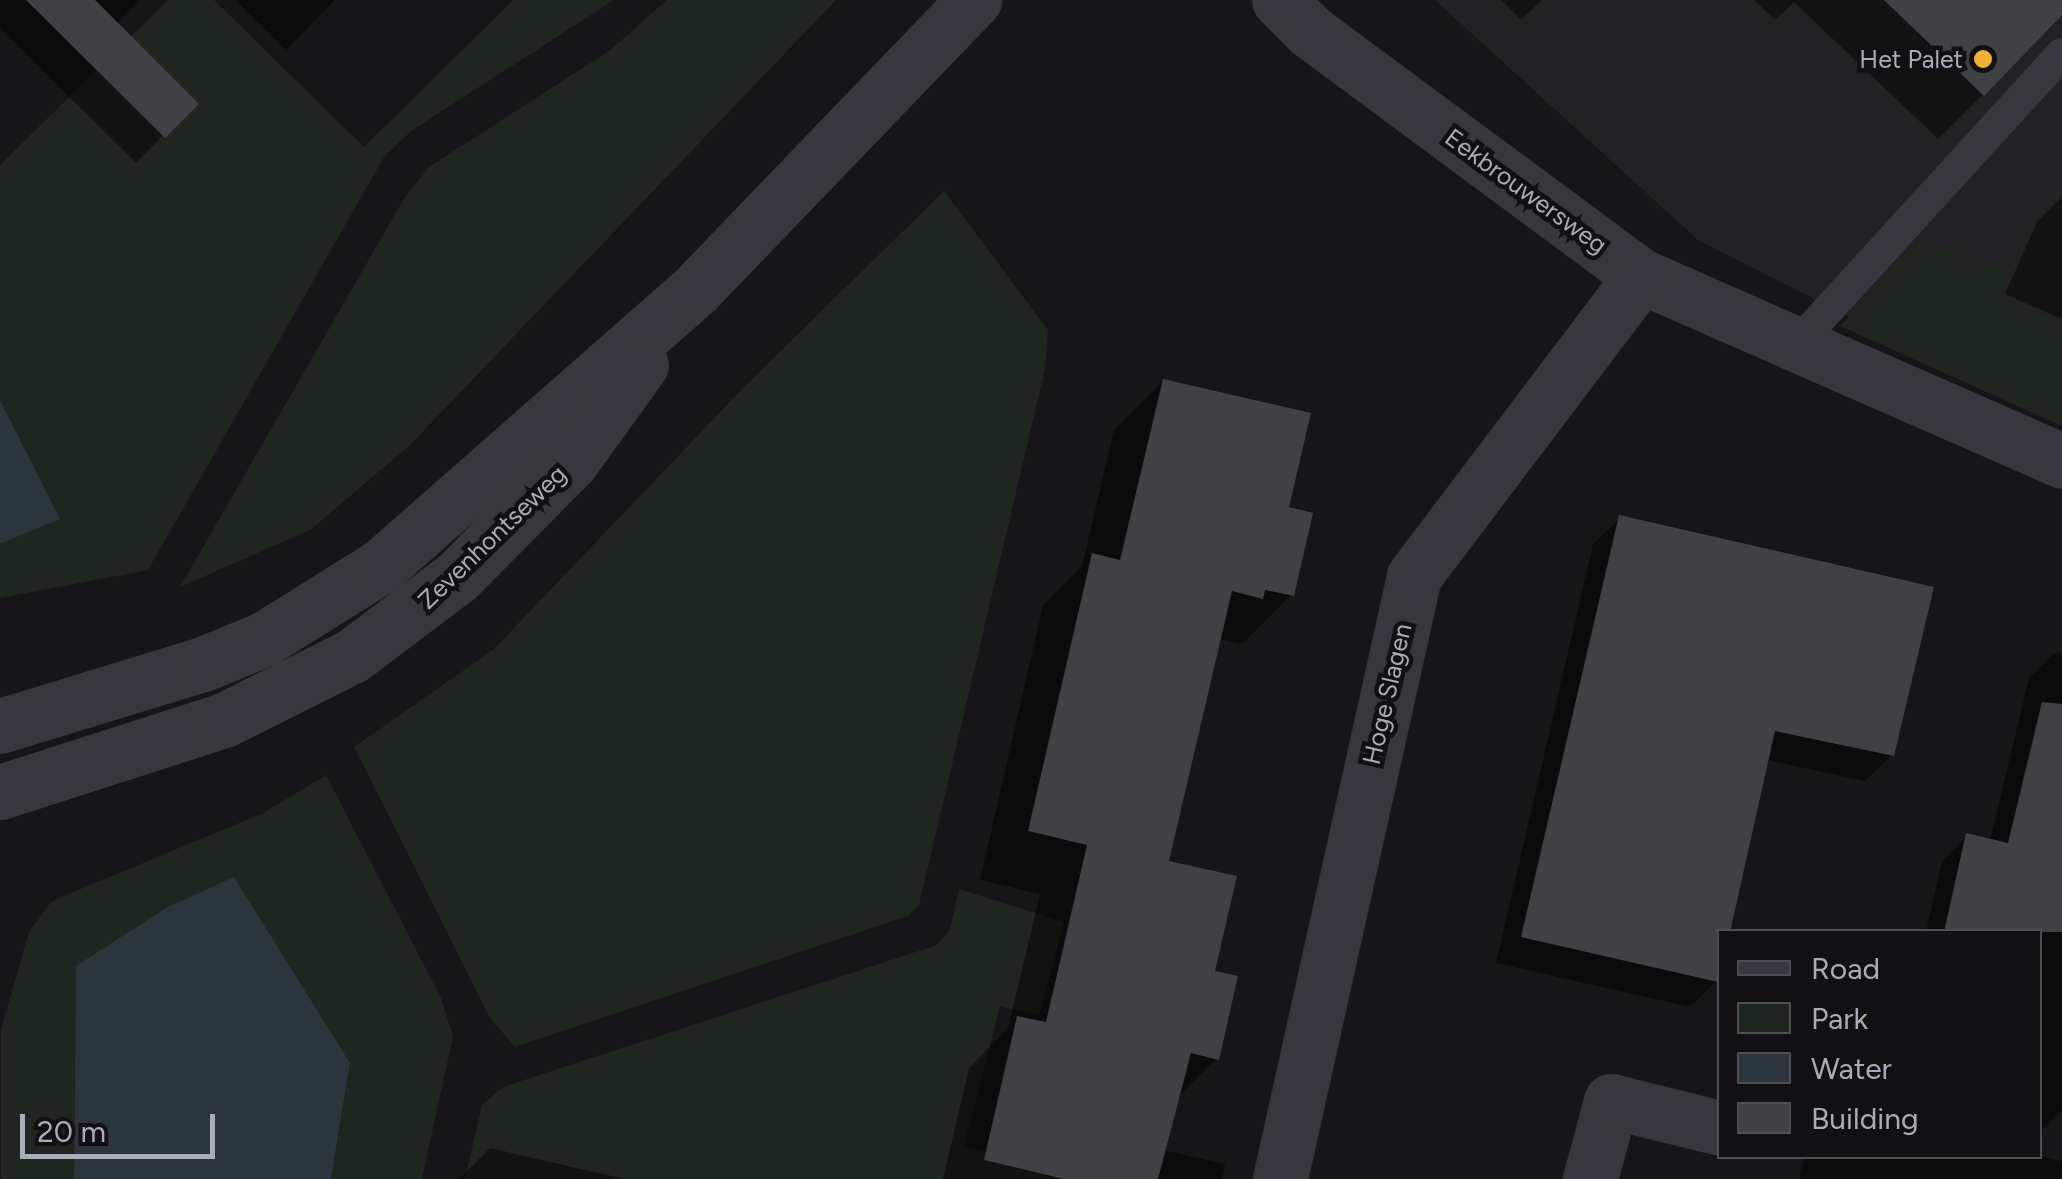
<!DOCTYPE html>
<html>
<head>
<meta charset="utf-8">
<style>
  body { margin:0 }
  #map { position:relative; width:2062px; height:1179px; overflow:hidden; background:#161618; font-family:Figtree,sans-serif }
  div>[style] { position:absolute }
  .built>* { inset:0; background:#222225 }
  .green>* { inset:0; background:#1e261f }
  .water>* { inset:0; background:#2c353c }
  .shadow>* { inset:0; background:#0007 }
  .building>* { inset:0; background:#404145 }
  .service>* { height:32px; margin:-16px; padding:0 16px; transform-origin:16px; border-radius:16px; background:#37383d }
  .minor>* { height:55px; margin:-27.5px; padding:0 27.5px; transform-origin:27.5px; border-radius:27.5px; background:#37383d }
  .tertiary>* { height:55px; margin:-27.5px; padding:0 27.5px; transform-origin:27.5px; border-radius:27.5px; background:#37383d }
  .dots>* { width:28px; height:28px; translate:-50% -50%; box-sizing:border-box; border:5px solid #111113; border-radius:50% }
  span { translate:-50% -50%; white-space:nowrap; text-align:center; line-height:1.15; -webkit-text-stroke:9px #111113; paint-order:stroke }
  .poi-label { font-size:25px; color:#a8adb8 }
  .right { translate:-100% -50%; text-align:right }
  .street-label { font-size:25px; color:#a8adb8 }
  .legend { position:absolute; left:1717px; top:929px; width:325px; height:230px; box-sizing:border-box; background:#111113; border:2px solid #4d4f55; margin:0; padding:12px 18px; list-style:none; font-size:30px; color:#a8adb8 }
  .legend li { display:flex; align-items:center; gap:20px; height:50px }
  .legend b { width:50px; border:2px solid #4d4f55 }
  .scale { position:absolute; left:20px; top:1114px; width:195px; height:45px; box-sizing:border-box; border:5px solid #a8adb8; border-top:0; padding-left:12px; font-size:30px; line-height:35px; white-space:nowrap; color:#a8adb8; -webkit-text-stroke:8px #111113; paint-order:stroke }
</style>
</head>
<body>
<div id="map">
  <div class="built">
    <i style="clip-path:polygon(1435px 0,2062px 0,2062px 425px,1698px 240px)"></i>
  </div>
  <div class="green">
    <i style="clip-path:polygon(168px 0,214px 0,364px 147px,513px 0,614px 0,411px 131px,384px 157px,148px 570px,0 598px,0 544px,59px 519px,0 400px,0 165px)"></i>
    <i style="clip-path:polygon(667px 0,836px 0,408px 447px,310px 530px,180px 587px,405px 197px,429px 167px,609px 51px)"></i>
    <i style="clip-path:polygon(944px 191px,1048px 330px,1045px 369px,919px 905px,908px 916px,515px 1047px,490px 1018px,354px 747px,494px 649px,744px 387px)"></i>
    <i style="clip-path:polygon(1923px 241px,2013px 274px,2002px 296px,2062px 324px,2062px 426px,1840px 326px)"></i>
    <i style="clip-path:polygon(326px 775px,441px 998px,453px 1036px,422px 1179px,331px 1179px,350px 1063px,76px 966px,74px 1179px,1px 1179px,1px 1029px,29px 932px,52px 901px,263px 813px)"></i>
    <i style="clip-path:polygon(959px 889px,1064px 922px,1039px 1015px,1000px 1006px,964px 1146px,1088px 1179px,465px 1179px,482px 1105px,503px 1087px,937px 945px,950px 929px)"></i>
  </div>
  <div class="water">
    <i style="clip-path:polygon(0 400px,60px 519px,0 544px)"></i>
    <i style="clip-path:polygon(234px 877px,350px 1063px,331px 1179px,74px 1179px,76px 966px,166px 908px)"></i>
  </div>
  <div class="shadow">
    <i style="clip-path:polygon(0 0,140px 0,116px 24px,195px 104px,136px 163px,0 28px)"></i>
    <i style="clip-path:polygon(235px 0,335px 0,286px 50px)"></i>
    <i style="clip-path:polygon(1501px 0,1542px 0,1521px 20px)"></i>
    <i style="clip-path:polygon(1754px 0,2028px 0,1983px 94px,1938px 139px,1794px 2px,1775px 20px)"></i>
    <i style="clip-path:polygon(2062px 197px,2062px 319px,2005px 294px,2037px 222px)"></i>
    <i style="clip-path:polygon(1163px 381px,1286px 509px,1291px 595px,1242px 644px,1219px 639px,1166px 862px,1212px 973px,1217px 1058px,1176px 1099px,1163px 1150px,1225px 1164px,1222px 1179px,943px 1179px,969px 1068px,1008px 1028px,1040px 894px,980px 880px,1043px 605px,1082px 566px,1114px 430px)"></i>
    <i style="clip-path:polygon(1620px 518px,1892px 755px,1865px 781px,1766px 760px,1720px 932px,1716px 981px,1690px 1007px,1496px 963px,1593px 544px)"></i>
    <i style="clip-path:polygon(2054px 653px,2062px 654px,2062px 1110px,2040px 1132px,2040px 932px,1926px 932px,1942px 861px,1967px 836px,1990px 841px,2029px 678px)"></i>
    <i style="clip-path:polygon(490px 1148px,625px 1179px,459px 1179px)"></i>
    <i style="clip-path:polygon(1804px 1156px,2040px 1156px,2062px 1161px,2062px 1179px,1799px 1179px)"></i>
  </div>
  <div class="building">
    <i style="clip-path:polygon(26px 0,95px 0,199px 104px,165px 138px)"></i>
    <i style="clip-path:polygon(1884px 0,2062px 0,2062px 15px,1984px 96px)"></i>
    <i style="clip-path:polygon(1163px 379px,1311px 413px,1289px 507px,1313px 513px,1294px 596px,1265px 590px,1263px 599px,1232px 591px,1169px 861px,1237px 876px,1215px 971px,1238px 976px,1219px 1060px,1191px 1053px,1158px 1179px,1064px 1179px,984px 1160px,1017px 1016px,1046px 1022px,1087px 845px,1028px 831px,1092px 553px,1120px 560px)"></i>
    <i style="clip-path:polygon(1619px 515px,1934px 587px,1894px 756px,1775px 731px,1730px 932px,1720px 932px,1718px 982px,1521px 937px)"></i>
    <i style="clip-path:polygon(2042px 702px,2062px 704px,2062px 932px,1944px 932px,1966px 833px,2008px 843px)"></i>
  </div>
  <div class="service">
    <i style="left:1796px;top:345px;width:394px;rotate:-47.6deg"></i>
  </div>
  <div class="minor">
    <i style="left:1279px;top:0;width:45px;rotate:45deg"></i>
    <i style="left:1311px;top:32px;width:410px;rotate:36.5deg"></i>
    <i style="left:1641px;top:276px;width:460px;rotate:23.7deg"></i>
    <i style="left:1280px;top:1179px;width:618px;rotate:-77.47deg"></i>
    <i style="left:1414px;top:576px;width:376px;rotate:-52.9deg"></i>
    <i style="left:1590px;top:1179px;width:81px;rotate:-74.9deg"></i>
    <i style="left:1611px;top:1101px;width:112px;rotate:13.9deg"></i>
  </div>
  <div class="tertiary">
    <i style="left:0;top:726px;width:212px;rotate:-17deg"></i>
    <i style="left:203px;top:664px;width:66px;rotate:-22.3deg"></i>
    <i style="left:264px;top:639px;width:138px;rotate:-32deg"></i>
    <i style="left:381px;top:566px;width:421px;rotate:-41.3deg"></i>
    <i style="left:697px;top:288px;width:400px;rotate:-46.1deg"></i>
    <i style="left:0;top:792px;width:235px;rotate:-17.8deg"></i>
    <i style="left:224px;top:720px;width:143px;rotate:-26.6deg"></i>
    <i style="left:352px;top:656px;width:131px;rotate:-37deg"></i>
    <i style="left:457px;top:577px;width:161px;rotate:-45.3deg"></i>
    <i style="left:570px;top:463px;width:121px;rotate:-54.1deg"></i>
  </div>
  <div class="dots">
    <i style="left:1983px;top:59px;background:#f2b134"></i>
  </div>
  <div class="poi-label">
    <span class="right" style="left:1963px;top:59px">Het Palet</span>
  </div>
  <div class="street-label">
    <span style="left:1526px;top:191px;rotate:36deg">Eekbrouwersweg</span>
    <span style="left:492px;top:537px;rotate:-44deg">Zevenhontseweg</span>
    <span style="left:1387px;top:694px;rotate:-77deg">Hoge Slagen</span>
  </div>
  <ul class="legend">
  <li><b style="height:12px;background:#37383d"></b>Road</li>
  <li><b style="height:28px;background:#1e261f"></b>Park</li>
  <li><b style="height:28px;background:#2c353c"></b>Water</li>
  <li><b style="height:28px;background:#404145"></b>Building</li>
  </ul>
  <div class="scale">20 m</div>
</div>
</body>
</html>
